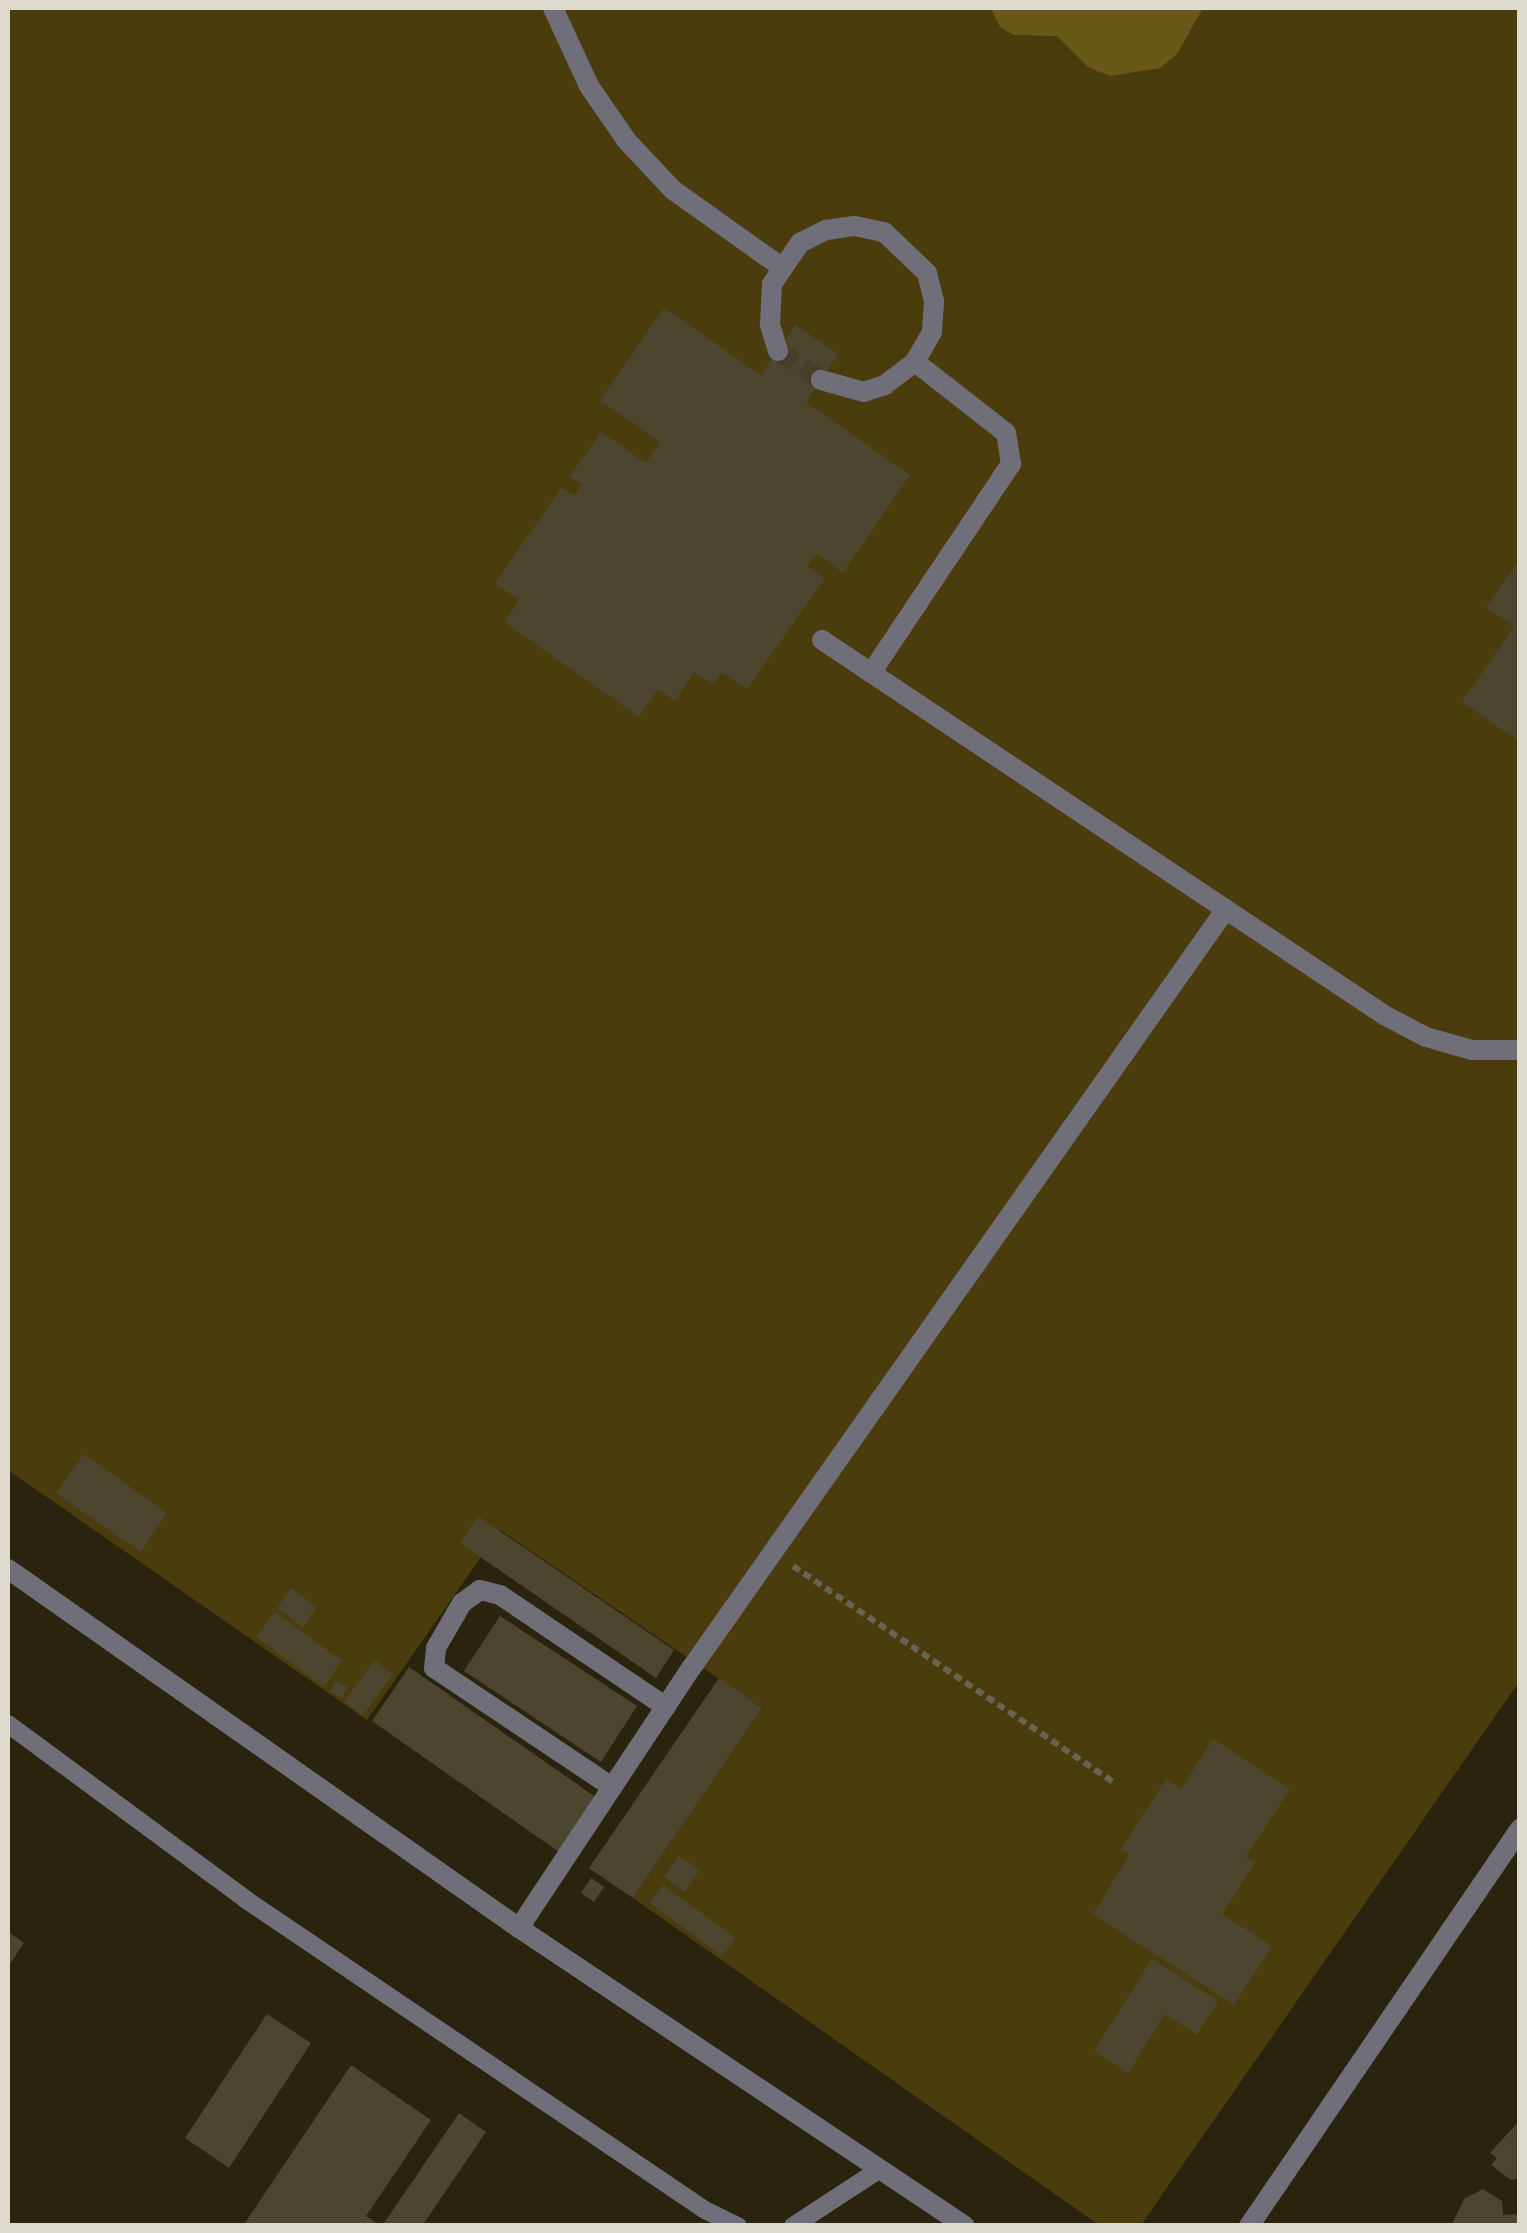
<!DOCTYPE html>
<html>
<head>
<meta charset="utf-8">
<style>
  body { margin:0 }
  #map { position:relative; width:1527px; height:2233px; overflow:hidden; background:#2a230e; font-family:"Alegreya Sans",sans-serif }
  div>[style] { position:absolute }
  .green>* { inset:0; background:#4a3c0d }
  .water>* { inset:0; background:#6a5819 }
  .building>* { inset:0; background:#4d462f }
  .street-tunnel>* { height:20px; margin-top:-10px; transform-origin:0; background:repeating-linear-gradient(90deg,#453e2b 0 20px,transparent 0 30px) }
  .path>* { height:6px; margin-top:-3px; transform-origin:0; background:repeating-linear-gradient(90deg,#696451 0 8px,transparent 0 13px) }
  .lane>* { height:18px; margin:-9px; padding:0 9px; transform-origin:9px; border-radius:9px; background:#706f79 }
  .street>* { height:20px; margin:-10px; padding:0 10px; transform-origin:10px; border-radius:10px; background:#706f79 }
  span { translate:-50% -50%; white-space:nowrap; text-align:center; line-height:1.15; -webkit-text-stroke:8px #2a230e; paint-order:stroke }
  .frame { position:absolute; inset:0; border:10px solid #dedacd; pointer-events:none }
</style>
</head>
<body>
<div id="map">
  <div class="green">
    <i style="clip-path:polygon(8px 8px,1519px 8px,1519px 1682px,1141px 2225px,1099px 2225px,633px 1898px,762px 1708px,500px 1530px,367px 1720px,8px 1470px)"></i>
  </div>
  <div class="water">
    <i style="clip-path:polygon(991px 8px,1203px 8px,1177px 54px,1160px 68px,1110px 76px,1088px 67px,1057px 36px,1014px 35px,1000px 27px)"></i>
  </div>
  <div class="building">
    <i style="clip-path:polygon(664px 308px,761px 375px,796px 325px,838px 354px,806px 402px,910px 475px,843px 573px,817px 554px,807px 566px,825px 578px,747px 689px,722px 672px,713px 685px,694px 672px,675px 701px,658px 689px,639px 717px,504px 622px,519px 600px,495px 583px,562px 487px,574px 496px,582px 485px,570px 476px,601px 432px,646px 463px,660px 442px,600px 400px)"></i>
    <i style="clip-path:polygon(1520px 559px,1520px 742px,1462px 702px,1514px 626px,1486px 607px)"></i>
    <i style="clip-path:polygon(84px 1454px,167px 1513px,141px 1552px,56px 1493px)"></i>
    <i style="clip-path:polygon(478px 1516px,674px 1650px,656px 1678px,460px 1543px)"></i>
    <i style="clip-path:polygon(291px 1588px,317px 1607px,303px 1627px,277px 1608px)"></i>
    <i style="clip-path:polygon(275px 1612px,342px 1661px,324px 1687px,256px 1637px)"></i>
    <i style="clip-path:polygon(500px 1616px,637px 1706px,601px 1762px,464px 1671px)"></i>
    <i style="clip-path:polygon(375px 1660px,393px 1674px,363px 1715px,344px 1702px)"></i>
    <i style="clip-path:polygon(409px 1667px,597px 1798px,559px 1852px,372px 1721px)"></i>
    <i style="clip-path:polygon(719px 1678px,762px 1708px,633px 1898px,589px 1868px)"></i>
    <i style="clip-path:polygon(336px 1681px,348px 1687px,342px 1698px,330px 1692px)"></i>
    <i style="clip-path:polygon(1213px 1739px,1290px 1789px,1246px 1857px,1255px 1863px,1222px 1914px,1272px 1946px,1234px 2005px,1093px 1914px,1130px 1854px,1121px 1849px,1166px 1779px,1181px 1789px)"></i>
    <i style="clip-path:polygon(679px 1856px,700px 1870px,684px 1892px,664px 1877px)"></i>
    <i style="clip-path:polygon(591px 1878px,604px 1887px,594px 1902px,581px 1893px)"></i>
    <i style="clip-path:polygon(663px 1885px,736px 1938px,722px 1956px,650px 1903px)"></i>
    <i style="clip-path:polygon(8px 1932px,24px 1943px,8px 1967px)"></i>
    <i style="clip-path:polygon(1152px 1959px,1218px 2001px,1197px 2035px,1165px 2014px,1128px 2073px,1094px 2051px)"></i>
    <i style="clip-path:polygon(267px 2014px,311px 2043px,229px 2168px,185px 2138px)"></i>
    <i style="clip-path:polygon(351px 2065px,431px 2120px,366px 2216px,380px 2226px,243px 2226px)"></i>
    <i style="clip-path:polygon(459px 2113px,486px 2132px,422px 2226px,382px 2226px)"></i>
    <i style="clip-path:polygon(1520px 2120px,1520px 2178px,1511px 2180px,1491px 2165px,1497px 2158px,1490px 2153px)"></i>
    <i style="clip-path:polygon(1483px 2189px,1502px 2201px,1503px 2215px,1520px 2214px,1520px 2226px,1451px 2226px,1464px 2199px)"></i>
  </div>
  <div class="street-tunnel">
    <i style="left:778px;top:351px;width:52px;rotate:34deg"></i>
  </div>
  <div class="path">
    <i style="left:793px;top:1566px;width:388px;rotate:34deg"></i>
  </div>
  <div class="lane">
    <i style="left:8px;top:1724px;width:295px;rotate:36.4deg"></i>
    <i style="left:245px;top:1899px;width:555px;rotate:34.06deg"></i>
    <i style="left:705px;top:2210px;width:37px;rotate:26deg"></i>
    <i style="left:793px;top:2226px;width:100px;rotate:-33.2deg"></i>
  </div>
  <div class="street">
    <i style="left:553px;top:8px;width:86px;rotate:65.2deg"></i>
    <i style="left:589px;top:86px;width:67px;rotate:55.4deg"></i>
    <i style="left:627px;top:141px;width:67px;rotate:46.8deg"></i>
    <i style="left:673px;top:190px;width:131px;rotate:35.4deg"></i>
    <i style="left:778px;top:351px;width:28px;rotate:-107deg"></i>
    <i style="left:770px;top:324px;width:40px;rotate:-87.1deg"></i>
    <i style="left:772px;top:284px;width:50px;rotate:-55.7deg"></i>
    <i style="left:800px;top:243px;width:29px;rotate:-27deg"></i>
    <i style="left:826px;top:230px;width:29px;rotate:-8deg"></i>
    <i style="left:855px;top:226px;width:30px;rotate:12deg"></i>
    <i style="left:884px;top:232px;width:59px;rotate:43.6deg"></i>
    <i style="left:927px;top:273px;width:30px;rotate:76deg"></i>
    <i style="left:934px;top:302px;width:30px;rotate:94deg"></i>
    <i style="left:932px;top:332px;width:34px;rotate:120deg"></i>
    <i style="left:915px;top:362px;width:38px;rotate:143deg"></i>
    <i style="left:885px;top:385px;width:22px;rotate:162deg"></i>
    <i style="left:864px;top:392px;width:45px;rotate:-164.4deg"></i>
    <i style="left:822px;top:640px;width:676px;rotate:33.71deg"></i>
    <i style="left:1384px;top:1015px;width:47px;rotate:27.6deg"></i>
    <i style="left:1426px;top:1037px;width:48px;rotate:15.8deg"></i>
    <i style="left:1472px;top:1050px;width:48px"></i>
    <i style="left:871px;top:673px;width:252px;rotate:-56.2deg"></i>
    <i style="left:1011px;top:464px;width:31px;rotate:-99deg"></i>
    <i style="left:1006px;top:433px;width:115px;rotate:-142deg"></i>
    <i style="left:8px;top:1569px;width:625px;rotate:35.09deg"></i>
    <i style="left:519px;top:1928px;width:536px;rotate:33.75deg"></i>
    <i style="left:612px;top:1787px;width:214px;rotate:-146.2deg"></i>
    <i style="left:434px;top:1668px;width:20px;rotate:-84deg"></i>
    <i style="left:436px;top:1648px;width:52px;rotate:-60deg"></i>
    <i style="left:462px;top:1603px;width:22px;rotate:-36deg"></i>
    <i style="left:480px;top:1590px;width:21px;rotate:14deg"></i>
    <i style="left:500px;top:1595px;width:200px;rotate:34deg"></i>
    <i style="left:519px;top:1928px;width:313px;rotate:-56.5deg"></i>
    <i style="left:692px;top:1667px;width:927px;rotate:-54.84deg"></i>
    <i style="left:1249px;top:2226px;width:481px;rotate:-55.7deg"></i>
  </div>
  <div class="frame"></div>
</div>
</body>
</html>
